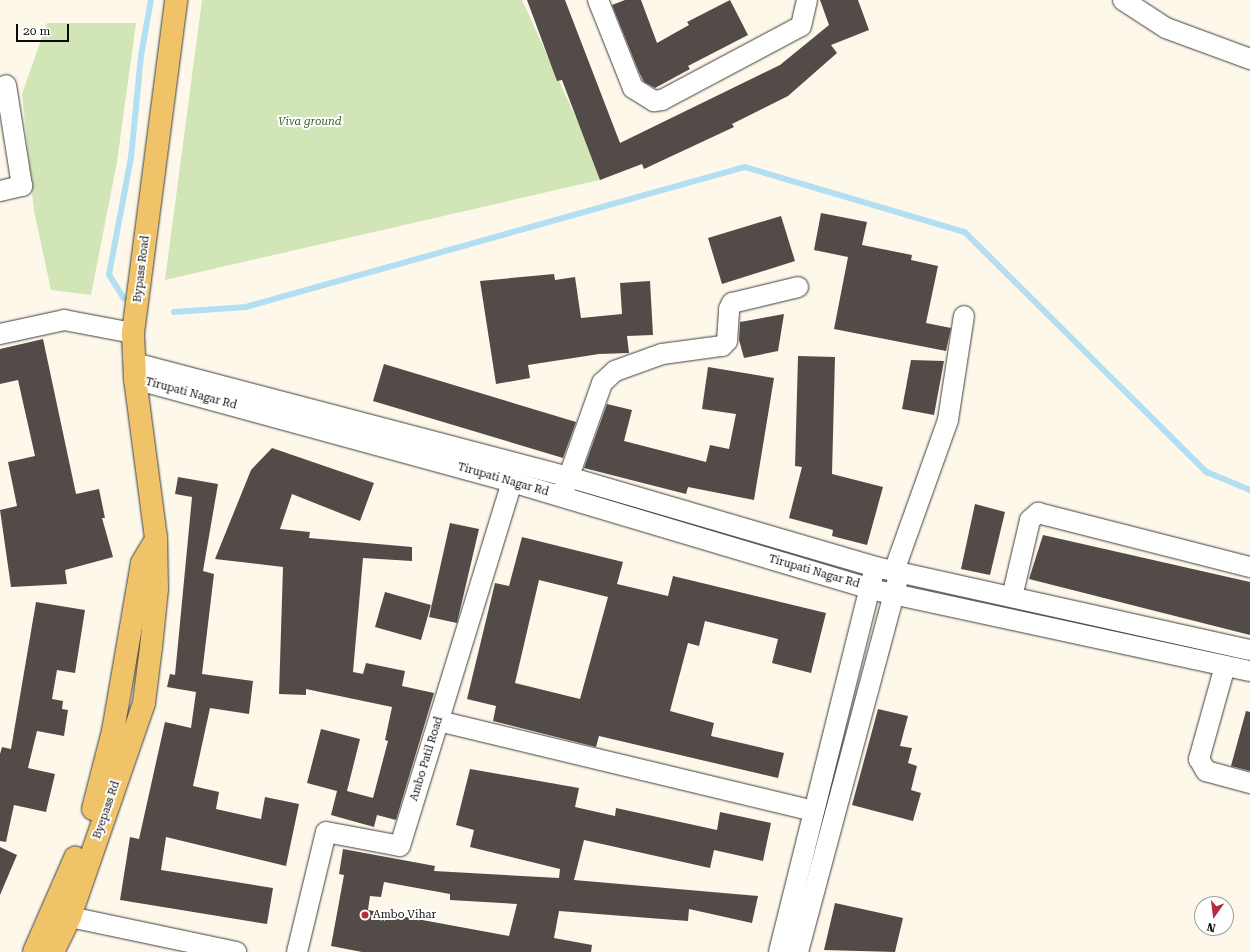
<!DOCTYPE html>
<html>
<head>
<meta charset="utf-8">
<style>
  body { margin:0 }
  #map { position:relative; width:1250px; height:952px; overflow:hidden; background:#fef8ea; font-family:"Roboto Serif",serif }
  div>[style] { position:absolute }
  .green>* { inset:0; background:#d2e5b6 }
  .stream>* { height:5.5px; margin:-2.75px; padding:0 2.75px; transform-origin:2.75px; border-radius:2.75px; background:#b2dff1 }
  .building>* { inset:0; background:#534b48 }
  .roads { filter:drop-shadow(0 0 1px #3e3e3e) drop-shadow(0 0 1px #3e3e3e) }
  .minor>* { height:20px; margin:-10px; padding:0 10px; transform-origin:10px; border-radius:10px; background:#fff }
  .major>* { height:22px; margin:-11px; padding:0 11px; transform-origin:11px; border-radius:11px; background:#f0c368 }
  .dots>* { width:11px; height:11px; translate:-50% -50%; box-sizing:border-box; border:2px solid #fff; border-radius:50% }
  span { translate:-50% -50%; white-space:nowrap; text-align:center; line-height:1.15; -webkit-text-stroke:4px #fff; paint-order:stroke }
  .park-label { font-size:11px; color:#325d20; font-style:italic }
  .street-label { font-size:11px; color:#0b0b0b }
  .poi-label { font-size:11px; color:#0b0b0b }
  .left { translate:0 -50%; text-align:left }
  .north { position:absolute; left:1194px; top:896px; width:40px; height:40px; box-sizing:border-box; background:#fff; border:1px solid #9d9d9d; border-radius:50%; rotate:194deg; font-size:11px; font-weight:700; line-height:16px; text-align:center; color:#0b0b0b }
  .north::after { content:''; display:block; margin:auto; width:14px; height:18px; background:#b12d3e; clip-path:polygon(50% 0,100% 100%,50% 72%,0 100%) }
  .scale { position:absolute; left:16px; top:24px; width:53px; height:18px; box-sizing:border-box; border:2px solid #0b0b0b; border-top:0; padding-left:5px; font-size:12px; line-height:14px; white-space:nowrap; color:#0b0b0b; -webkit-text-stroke:3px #fff; paint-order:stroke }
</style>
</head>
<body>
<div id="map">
  <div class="green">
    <i style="clip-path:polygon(202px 0,522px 0,604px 179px,165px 280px)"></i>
    <i style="clip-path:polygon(47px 23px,136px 23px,117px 162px,91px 295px,51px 290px,34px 211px,22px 94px)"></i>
  </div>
  <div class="stream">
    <i style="left:124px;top:299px;width:28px;rotate:-122deg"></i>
    <i style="left:109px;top:275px;width:119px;rotate:-79.4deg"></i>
    <i style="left:131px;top:158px;width:102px;rotate:-84.4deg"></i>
    <i style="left:141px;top:56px;width:57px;rotate:-79.9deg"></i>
    <i style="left:174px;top:312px;width:72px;rotate:-4deg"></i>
    <i style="left:246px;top:307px;width:518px;rotate:-15.67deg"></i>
    <i style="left:745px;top:167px;width:229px;rotate:16.5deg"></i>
    <i style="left:965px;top:232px;width:341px;rotate:44.8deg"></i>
    <i style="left:1207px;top:472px;width:47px;rotate:22.7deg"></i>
  </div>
  <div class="building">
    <i style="clip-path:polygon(527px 0,565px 0,620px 143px,780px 65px,829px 25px,820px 0,858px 0,869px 30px,831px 45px,837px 53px,788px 96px,732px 124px,734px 127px,644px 169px,642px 164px,600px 180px,562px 80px,557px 81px)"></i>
    <i style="clip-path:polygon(625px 0,641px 0,657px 43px,689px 25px,687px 22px,730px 0,748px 35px,688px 66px,690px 69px,655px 88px,644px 82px,639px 72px,612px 5px)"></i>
    <i style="clip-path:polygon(821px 213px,867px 222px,862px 245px,912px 255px,911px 260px,938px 266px,926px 323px,951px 328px,946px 351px,834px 329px,848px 257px,814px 250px)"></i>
    <i style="clip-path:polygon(781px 216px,795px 261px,722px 284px,708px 238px)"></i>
    <i style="clip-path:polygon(554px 274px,555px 280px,575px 277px,581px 318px,622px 314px,620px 283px,650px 281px,653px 335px,627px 336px,629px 353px,599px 354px,528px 365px,530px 378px,496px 384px,480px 281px)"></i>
    <i style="clip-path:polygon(784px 314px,778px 351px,744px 358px,739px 340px,740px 322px)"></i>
    <i style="clip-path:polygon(43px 339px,76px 494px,99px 489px,105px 518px,102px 518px,113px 557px,65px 570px,67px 584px,11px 587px,0 510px,17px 506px,8px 462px,35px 456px,18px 380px,0 384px,0 349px)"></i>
    <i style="clip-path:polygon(798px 356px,835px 357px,832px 474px,883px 487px,867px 545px,832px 536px,833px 530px,789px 518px,802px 467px,795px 466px)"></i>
    <i style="clip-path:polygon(911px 360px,944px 361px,934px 415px,902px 409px)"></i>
    <i style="clip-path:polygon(384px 364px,576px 422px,563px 458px,373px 401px)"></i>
    <i style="clip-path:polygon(708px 367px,774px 378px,754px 500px,688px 487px,686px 494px,584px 468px,607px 404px,632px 410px,624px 441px,706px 462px,710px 445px,729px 449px,736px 414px,702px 409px)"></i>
    <i style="clip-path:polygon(272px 448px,374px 483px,360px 521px,292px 494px,280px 529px,310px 532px,309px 538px,412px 547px,412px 561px,363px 558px,353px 672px,363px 674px,366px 663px,405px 671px,402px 686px,434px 693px,396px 820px,377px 815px,374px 827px,331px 815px,337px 791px,307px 783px,321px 729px,360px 739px,347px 791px,373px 798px,388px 741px,385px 740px,392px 707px,306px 689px,306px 695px,279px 694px,283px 567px,215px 559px,251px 470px)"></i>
    <i style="clip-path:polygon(178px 477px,218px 484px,203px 571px,214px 574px,202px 674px,253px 681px,249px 714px,210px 708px,193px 786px,219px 792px,216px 809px,261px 819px,265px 797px,299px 804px,286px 866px,166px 837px,161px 870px,273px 888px,267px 924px,120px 900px,130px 837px,139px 839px,165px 722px,191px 728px,196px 692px,167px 687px,170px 674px,175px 675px,192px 497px,175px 494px)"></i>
    <i style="clip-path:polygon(975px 504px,1005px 512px,990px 575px,961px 569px)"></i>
    <i style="clip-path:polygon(450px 523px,479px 529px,457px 623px,429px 617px)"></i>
    <i style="clip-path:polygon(1043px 535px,1250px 582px,1250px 635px,1029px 579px)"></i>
    <i style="clip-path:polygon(evenodd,522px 537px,623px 562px,617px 584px,668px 596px,673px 576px,826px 613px,811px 673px,772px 663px,778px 639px,705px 621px,699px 646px,688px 643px,670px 711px,714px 723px,711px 736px,784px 753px,778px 778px,599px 736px,596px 747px,493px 721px,496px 706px,467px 699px,495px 583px,509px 586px,522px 537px,539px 580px,608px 597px,580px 699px,515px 683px,539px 580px)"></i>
    <i style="clip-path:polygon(385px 592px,431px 605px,421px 640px,375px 627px)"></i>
    <i style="clip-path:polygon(36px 602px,85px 610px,75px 673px,57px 670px,52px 699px,63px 701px,62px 709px,68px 710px,64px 736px,37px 731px,28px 768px,55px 774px,46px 812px,14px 805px,6px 842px,0 841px,0 754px,2px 747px,11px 749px)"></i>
    <i style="clip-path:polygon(878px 709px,908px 716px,900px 746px,912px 748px,908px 763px,917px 766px,911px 790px,921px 793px,913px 821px,852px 805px)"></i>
    <i style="clip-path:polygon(1246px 711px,1250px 712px,1250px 771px,1231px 766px)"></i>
    <i style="clip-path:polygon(evenodd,470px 769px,579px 788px,575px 807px,615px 816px,616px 808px,717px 830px,720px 812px,771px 823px,763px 861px,714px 850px,710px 868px,584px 840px,574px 880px,758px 896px,752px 923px,689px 909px,688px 921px,559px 911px,554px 938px,592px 945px,591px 952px,362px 952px,331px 946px,344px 875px,339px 874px,343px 849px,435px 866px,434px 871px,559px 878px,560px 869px,470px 847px,474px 830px,456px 825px,470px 769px,384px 882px,450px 894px,450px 900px,517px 904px,509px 936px,368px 910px,370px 896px,381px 897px,384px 882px)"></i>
    <i style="clip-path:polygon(0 847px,17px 855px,0 895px)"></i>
    <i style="clip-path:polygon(835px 903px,903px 918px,895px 952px,824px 950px)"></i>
  </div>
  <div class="roads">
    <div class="minor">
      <i style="left:598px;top:0;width:95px;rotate:68.3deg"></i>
      <i style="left:633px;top:88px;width:25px;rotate:32deg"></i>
      <i style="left:654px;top:101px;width:8px;rotate:-7deg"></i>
      <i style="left:662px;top:100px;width:157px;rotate:-28deg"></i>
      <i style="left:801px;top:26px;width:27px;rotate:-77deg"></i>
      <i style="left:1123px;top:0;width:51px;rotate:33.1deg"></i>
      <i style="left:1166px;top:28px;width:90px;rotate:20.3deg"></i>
      <i style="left:0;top:191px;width:23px;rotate:-13deg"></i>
      <i style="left:22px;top:186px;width:102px;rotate:-99deg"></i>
      <i style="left:0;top:334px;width:66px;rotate:-12.3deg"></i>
      <i style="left:64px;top:320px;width:70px;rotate:10.7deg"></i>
      <i style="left:134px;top:363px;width:449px;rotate:14.7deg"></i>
      <i style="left:568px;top:477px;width:320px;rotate:16.3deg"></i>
      <i style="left:875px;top:567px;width:384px;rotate:12.5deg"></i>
      <i style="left:135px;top:379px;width:391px;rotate:15.3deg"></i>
      <i style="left:512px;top:482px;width:374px;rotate:16.6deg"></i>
      <i style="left:870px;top:589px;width:389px;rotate:12.2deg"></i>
      <i style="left:564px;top:490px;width:114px;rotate:-70.4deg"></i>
      <i style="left:602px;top:383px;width:18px;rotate:-43deg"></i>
      <i style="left:615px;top:371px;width:50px;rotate:-19.9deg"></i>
      <i style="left:662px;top:354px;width:61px;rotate:-7.6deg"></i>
      <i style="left:722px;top:346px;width:7px;rotate:-45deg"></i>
      <i style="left:727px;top:341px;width:32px;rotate:-86deg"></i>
      <i style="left:729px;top:309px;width:7px;rotate:-63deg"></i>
      <i style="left:732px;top:303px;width:68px;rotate:-13.6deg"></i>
      <i style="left:894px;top:571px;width:160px;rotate:-70.3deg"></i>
      <i style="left:948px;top:420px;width:105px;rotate:-81.3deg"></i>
      <i style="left:1012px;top:597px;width:79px;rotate:-76.8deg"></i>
      <i style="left:1030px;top:520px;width:11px;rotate:-41deg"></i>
      <i style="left:1038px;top:513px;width:219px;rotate:14.3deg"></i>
      <i style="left:1225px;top:666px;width:97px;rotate:105.6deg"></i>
      <i style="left:1199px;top:759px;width:14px;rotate:60deg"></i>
      <i style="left:1206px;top:771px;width:46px;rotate:15.3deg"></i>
      <i style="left:439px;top:721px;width:385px;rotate:13.5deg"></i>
      <i style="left:56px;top:909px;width:16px;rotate:30deg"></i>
      <i style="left:70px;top:917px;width:170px;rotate:11.9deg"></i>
      <i style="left:297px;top:952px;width:123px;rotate:-76.4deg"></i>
      <i style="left:326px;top:832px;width:75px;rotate:10.7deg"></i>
      <i style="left:400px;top:846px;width:381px;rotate:-72.9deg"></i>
      <i style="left:779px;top:952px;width:388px;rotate:-76deg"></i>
      <i style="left:798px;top:952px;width:383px;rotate:-75deg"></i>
    </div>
    <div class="major">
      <i style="left:93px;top:809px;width:81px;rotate:-75.6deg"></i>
      <i style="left:113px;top:731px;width:170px;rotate:-80.2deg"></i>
      <i style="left:142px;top:563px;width:21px;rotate:-59deg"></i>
      <i style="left:34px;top:952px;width:103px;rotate:-66.4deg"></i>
      <i style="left:53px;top:952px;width:39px;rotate:-64deg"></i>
      <i style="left:70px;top:917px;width:226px;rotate:-70.9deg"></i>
      <i style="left:144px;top:703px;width:56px;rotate:-82.9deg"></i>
      <i style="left:151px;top:647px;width:58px;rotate:-84.1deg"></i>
      <i style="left:157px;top:589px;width:51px;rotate:-91.1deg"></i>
      <i style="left:156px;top:538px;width:160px;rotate:-97.5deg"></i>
      <i style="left:135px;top:379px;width:46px;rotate:-92.5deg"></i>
      <i style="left:133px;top:333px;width:336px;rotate:-82.6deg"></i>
    </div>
  </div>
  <div class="dots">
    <i style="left:365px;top:915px;background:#b12d3e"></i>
  </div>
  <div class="park-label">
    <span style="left:310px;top:122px">Viva ground</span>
  </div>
  <div class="street-label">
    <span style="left:142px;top:269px;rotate:-83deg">Bypass Road</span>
    <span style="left:191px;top:394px;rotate:15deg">Tirupati Nagar Rd</span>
    <span style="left:503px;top:480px;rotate:16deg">Tirupati Nagar Rd</span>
    <span style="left:814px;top:572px;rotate:16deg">Tirupati Nagar Rd</span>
    <span style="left:427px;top:759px;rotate:-73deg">Ambo Patil Road</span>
    <span style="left:107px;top:810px;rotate:-71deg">Byepass Rd</span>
  </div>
  <div class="poi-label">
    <span class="left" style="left:373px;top:915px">Ambo Vihar</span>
  </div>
  <div class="north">N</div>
  <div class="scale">20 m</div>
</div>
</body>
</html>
